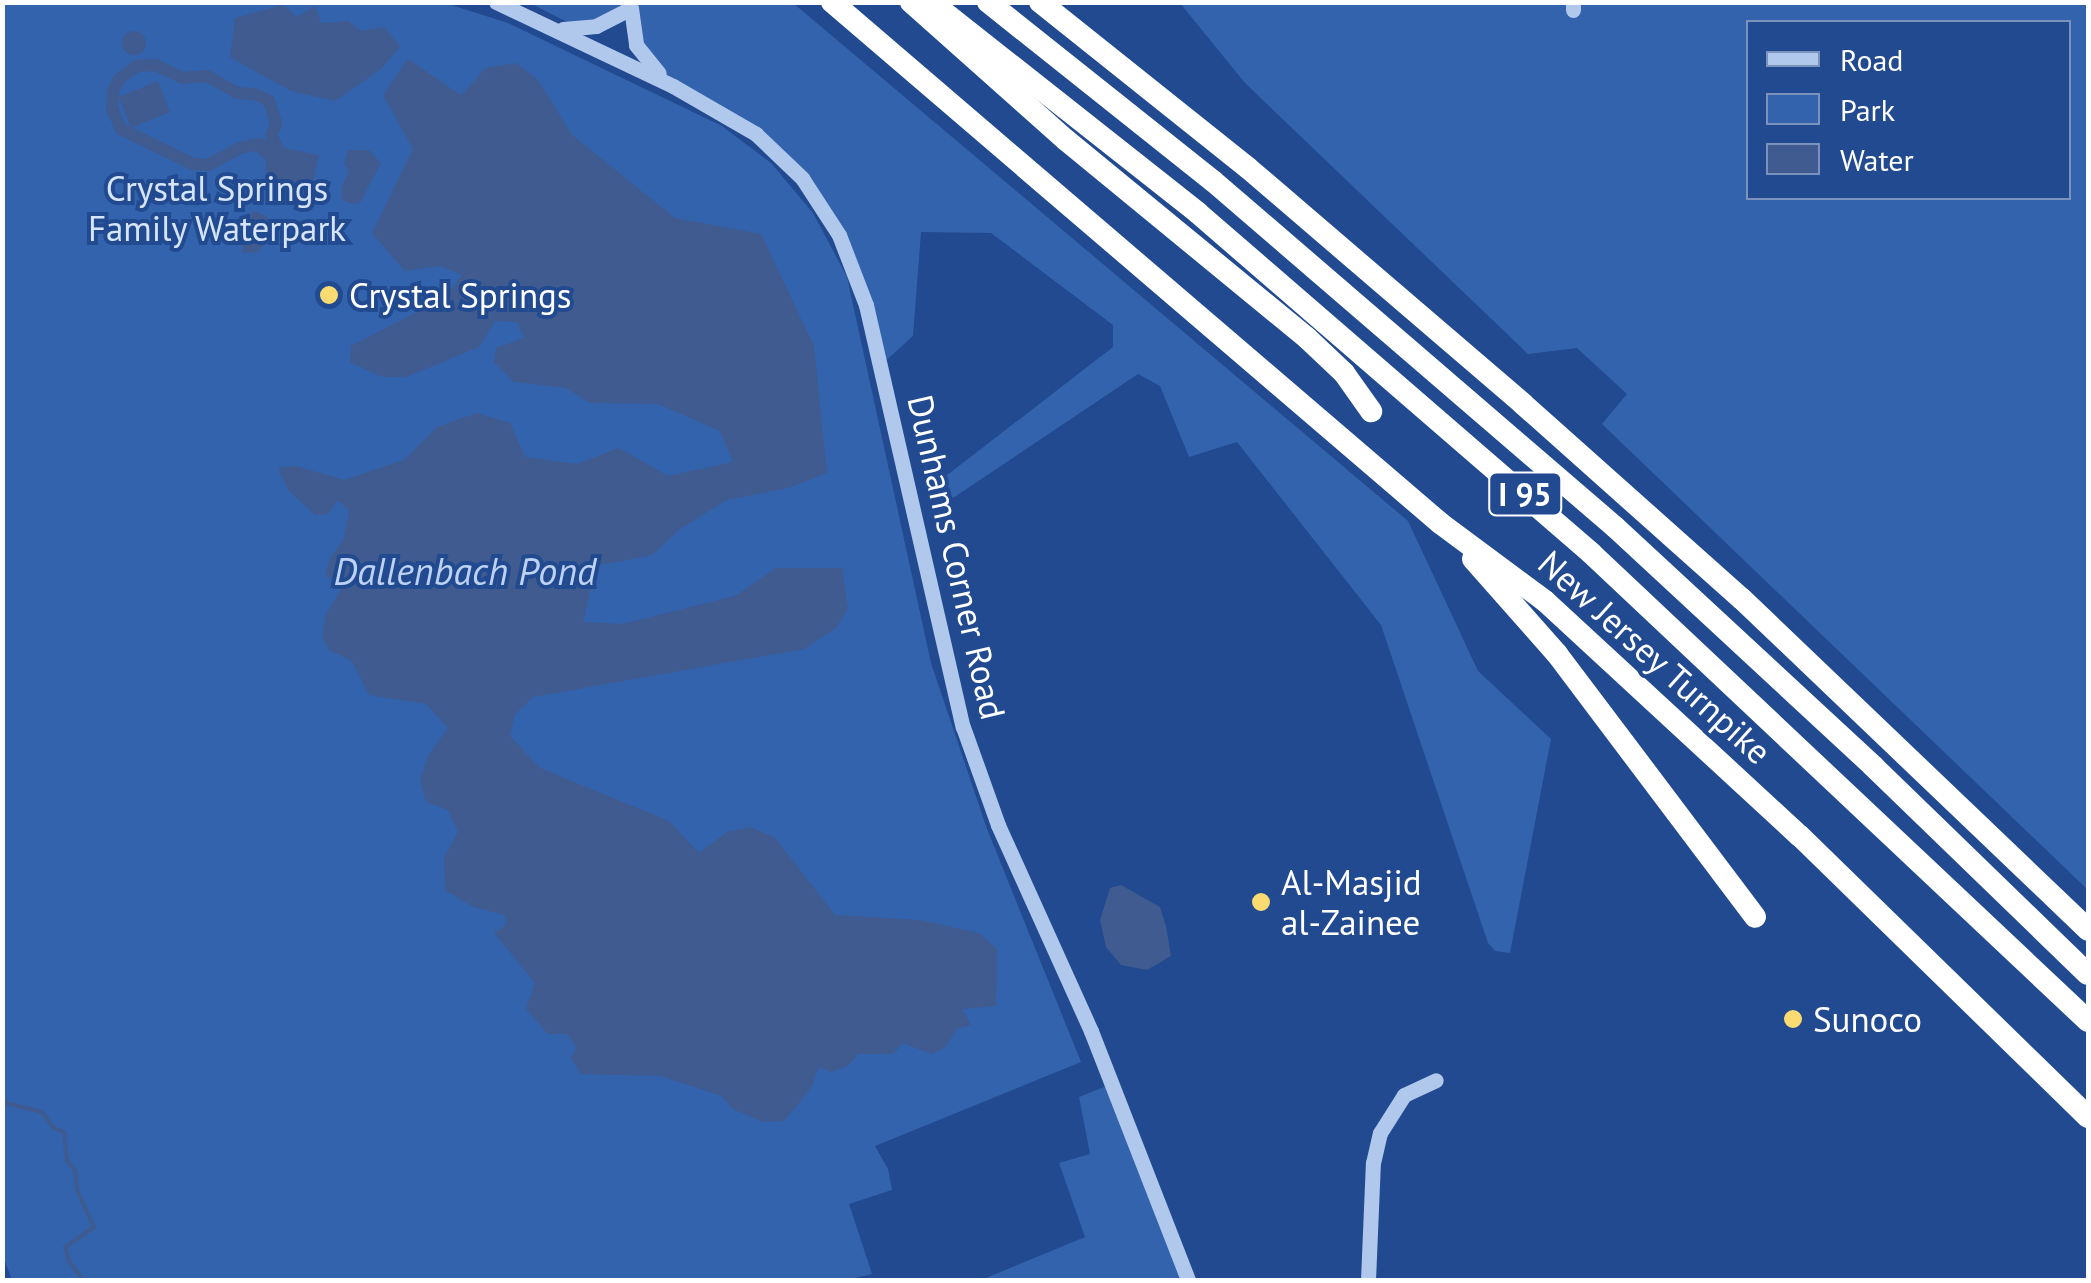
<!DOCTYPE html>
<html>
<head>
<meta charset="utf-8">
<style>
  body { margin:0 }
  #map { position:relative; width:2091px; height:1283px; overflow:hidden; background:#214a90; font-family:"PT Sans",sans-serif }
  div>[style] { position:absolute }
  .green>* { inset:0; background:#3463ad }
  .water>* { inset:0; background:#3f5b8f }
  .round { border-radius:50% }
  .stream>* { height:4px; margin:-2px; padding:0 2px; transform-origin:2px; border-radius:2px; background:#3f5b8f }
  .canal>* { height:12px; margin:-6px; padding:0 6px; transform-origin:6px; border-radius:6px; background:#3f5b8f }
  .minor>* { height:15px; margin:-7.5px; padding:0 7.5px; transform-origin:7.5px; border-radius:7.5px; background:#b1c8ed }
  .highway>* { height:22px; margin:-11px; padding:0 11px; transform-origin:11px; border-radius:11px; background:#fff }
  .dots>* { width:28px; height:28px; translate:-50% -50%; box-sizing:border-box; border:5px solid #214a90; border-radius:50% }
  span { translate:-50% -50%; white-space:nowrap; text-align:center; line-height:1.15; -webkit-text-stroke:8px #214a90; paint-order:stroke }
  .shield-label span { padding:2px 8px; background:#214a90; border:2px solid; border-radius:8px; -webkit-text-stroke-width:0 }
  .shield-label { font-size:32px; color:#fff; font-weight:700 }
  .park-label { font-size:35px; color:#d6e4f9 }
  .poi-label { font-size:35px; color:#fff }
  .left { translate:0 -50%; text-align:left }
  .street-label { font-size:35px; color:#fff }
  .water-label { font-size:38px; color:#bdd2f3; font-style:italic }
  .frame { position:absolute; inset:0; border:5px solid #fff; pointer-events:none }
  .legend { position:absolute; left:1746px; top:20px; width:325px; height:180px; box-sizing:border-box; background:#214a90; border:2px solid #7a92bc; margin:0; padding:12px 18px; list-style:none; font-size:30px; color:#fff }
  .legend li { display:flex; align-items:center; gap:20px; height:50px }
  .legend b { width:50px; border:2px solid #7a92bc }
</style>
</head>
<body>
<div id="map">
  <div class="green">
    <i style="clip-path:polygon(635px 2px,793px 3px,1408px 521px,1478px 671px,1551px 739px,1510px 953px,1495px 951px,1488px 943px,1381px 625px,1237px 442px,1189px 457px,1160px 386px,1138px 374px,953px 498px,942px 479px,1113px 347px,1113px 325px,991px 233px,921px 232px,913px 336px,881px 365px,855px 270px,779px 154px,673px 86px,648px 56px,639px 31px,641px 18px,631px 8px)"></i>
    <i style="clip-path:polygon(3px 3px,445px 3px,508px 23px,722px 126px,771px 163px,813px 213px,847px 277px,931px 663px,987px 829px,1081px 1062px,875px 1146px,888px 1169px,892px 1190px,849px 1204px,872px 1274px,846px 1280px,12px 1280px,3px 1256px)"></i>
    <i style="clip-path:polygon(530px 3px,625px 3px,603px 19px,567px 22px)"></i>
    <i style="clip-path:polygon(evenodd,1180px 3px,2088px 3px,2088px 890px,1602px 424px,1627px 394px,1577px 348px,1528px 354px,1245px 83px,1180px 3px,1748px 22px,2068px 22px,2068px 198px,1748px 198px,1748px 22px)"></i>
    <i style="clip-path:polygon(1109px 1085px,1188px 1280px,981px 1280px,1085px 1237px,1059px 1163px,1090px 1154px,1079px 1097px)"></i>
  </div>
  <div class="water">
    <i style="clip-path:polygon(283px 5px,297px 17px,315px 6px,321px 23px,348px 21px,361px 31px,384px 27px,400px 46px,382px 68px,335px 101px,291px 91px,230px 57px,235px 18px)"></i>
    <i class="round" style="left:122px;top:31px;width:24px;height:24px"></i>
    <i style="clip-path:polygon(408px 59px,461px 95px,486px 68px,516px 63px,538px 80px,572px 135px,675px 218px,761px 234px,814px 346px,827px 473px,788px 488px,727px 500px,680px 529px,652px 555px,596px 566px,583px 622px,623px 624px,735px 596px,776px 568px,842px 568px,848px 608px,836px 628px,804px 649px,533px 697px,515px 714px,510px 736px,540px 768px,669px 821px,699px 853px,727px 832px,751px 827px,775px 838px,835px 915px,920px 920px,979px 933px,997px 949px,996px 1006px,962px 1009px,971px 1025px,957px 1029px,945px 1047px,932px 1054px,903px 1043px,893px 1054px,858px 1054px,848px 1066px,830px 1072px,819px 1067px,811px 1088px,784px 1121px,763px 1122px,733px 1109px,722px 1096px,660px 1076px,581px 1074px,571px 1059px,576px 1047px,567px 1034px,548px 1034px,526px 1009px,535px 983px,494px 933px,506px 925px,505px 915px,473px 907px,445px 890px,444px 858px,458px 832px,448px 810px,426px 802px,420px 780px,428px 756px,448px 728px,426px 704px,369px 695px,352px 661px,329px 650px,322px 637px,326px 614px,341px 589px,325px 574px,330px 558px,343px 541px,349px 511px,338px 500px,328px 514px,315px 515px,288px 490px,278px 468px,296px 466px,344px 480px,404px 460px,437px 427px,477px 413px,510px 423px,525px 457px,577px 464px,619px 448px,668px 476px,733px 462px,720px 431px,658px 404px,590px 403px,566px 388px,514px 382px,494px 363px,496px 348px,524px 338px,517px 322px,495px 321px,479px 347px,406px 377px,382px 377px,350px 362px,351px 346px,445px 298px,462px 275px,440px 266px,405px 271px,372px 233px,413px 149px,383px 95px)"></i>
    <i style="clip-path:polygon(158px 81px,170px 112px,131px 128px,119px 97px)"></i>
    <i style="clip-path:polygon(276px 131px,284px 148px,319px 155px,313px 180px,292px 192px,265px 187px,266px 160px,254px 150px)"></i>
    <i style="clip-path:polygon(348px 150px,369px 150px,381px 163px,360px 203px,352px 204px,342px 200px,341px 189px,349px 170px,344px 164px)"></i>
    <i style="clip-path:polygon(255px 211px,268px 217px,266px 244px,257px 252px,243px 253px,243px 239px,235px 232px,239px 221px)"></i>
    <i style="clip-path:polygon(1121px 885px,1160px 907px,1166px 926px,1171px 956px,1147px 970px,1121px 965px,1106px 947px,1100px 920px,1110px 888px)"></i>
  </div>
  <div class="stream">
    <i style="left:2px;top:1078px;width:20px;rotate:90deg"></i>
    <i style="left:2px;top:1102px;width:41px;rotate:14deg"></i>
    <i style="left:42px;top:1112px;width:20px;rotate:53deg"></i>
    <i style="left:54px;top:1128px;width:11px;rotate:22deg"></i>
    <i style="left:64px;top:1132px;width:29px;rotate:84deg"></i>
    <i style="left:67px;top:1161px;width:12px;rotate:48deg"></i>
    <i style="left:75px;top:1170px;width:20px;rotate:84deg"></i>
    <i style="left:77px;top:1190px;width:41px;rotate:65.3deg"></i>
    <i style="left:94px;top:1227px;width:35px;rotate:145deg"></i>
    <i style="left:65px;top:1247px;width:15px;rotate:74deg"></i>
    <i style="left:69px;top:1261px;width:24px;rotate:54deg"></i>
  </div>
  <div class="canal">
    <i style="left:259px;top:144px;width:19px;rotate:168deg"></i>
    <i style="left:240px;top:148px;width:36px;rotate:152deg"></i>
    <i style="left:208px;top:165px;width:15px;rotate:-176deg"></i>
    <i style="left:193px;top:164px;width:80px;rotate:-154.1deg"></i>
    <i style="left:121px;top:129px;width:22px;rotate:-114deg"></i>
    <i style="left:112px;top:109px;width:18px;rotate:-87deg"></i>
    <i style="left:113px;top:91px;width:13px;rotate:-63deg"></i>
    <i style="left:119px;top:79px;width:22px;rotate:-36deg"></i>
    <i style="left:137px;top:66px;width:18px;rotate:-3deg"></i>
    <i style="left:155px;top:65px;width:31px;rotate:25deg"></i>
    <i style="left:183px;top:78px;width:24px;rotate:-5deg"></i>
    <i style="left:207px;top:76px;width:35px;rotate:29deg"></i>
    <i style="left:238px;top:93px;width:16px;rotate:4deg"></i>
    <i style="left:254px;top:94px;width:17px;rotate:25deg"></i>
    <i style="left:269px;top:101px;width:23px;rotate:72deg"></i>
    <i style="left:276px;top:123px;width:14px;rotate:111deg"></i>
  </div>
  <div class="minor">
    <i style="left:496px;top:2px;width:196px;rotate:25.4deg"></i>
    <i style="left:673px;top:86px;width:96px;rotate:30deg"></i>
    <i style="left:756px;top:134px;width:64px;rotate:43.7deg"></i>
    <i style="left:802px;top:178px;width:68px;rotate:57deg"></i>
    <i style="left:839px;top:235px;width:75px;rotate:68.9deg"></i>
    <i style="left:866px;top:305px;width:433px;rotate:77.1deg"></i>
    <i style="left:963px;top:727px;width:104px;rotate:70.3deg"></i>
    <i style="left:998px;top:825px;width:226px;rotate:65.7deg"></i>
    <i style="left:1091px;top:1031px;width:267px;rotate:68.7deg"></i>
    <i style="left:1573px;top:10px;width:8px;rotate:-90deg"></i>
    <i style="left:563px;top:29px;width:33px;rotate:-5deg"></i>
    <i style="left:596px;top:26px;width:39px;rotate:-27deg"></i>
    <i style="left:631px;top:8px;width:37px;rotate:82deg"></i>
    <i style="left:636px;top:45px;width:36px;rotate:51deg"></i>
    <i style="left:1368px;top:1280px;width:117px;rotate:-87.6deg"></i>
    <i style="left:1373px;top:1163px;width:31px;rotate:-77deg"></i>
    <i style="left:1380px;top:1133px;width:45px;rotate:-57.7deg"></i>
    <i style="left:1404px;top:1095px;width:35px;rotate:-25deg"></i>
  </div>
  <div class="highway">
    <i style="left:832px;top:2px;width:801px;rotate:40.59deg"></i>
    <i style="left:1440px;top:523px;width:131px;rotate:36.6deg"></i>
    <i style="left:1545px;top:601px;width:347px;rotate:42.7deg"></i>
    <i style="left:1800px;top:836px;width:402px;rotate:44.3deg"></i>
    <i style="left:911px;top:2px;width:208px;rotate:41.7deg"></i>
    <i style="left:1066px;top:140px;width:312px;rotate:39.4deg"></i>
    <i style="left:1307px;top:338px;width:51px;rotate:43.4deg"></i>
    <i style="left:1344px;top:373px;width:47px;rotate:54.6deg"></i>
    <i style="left:931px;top:2px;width:340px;rotate:38.3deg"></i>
    <i style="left:1198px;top:213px;width:520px;rotate:40.86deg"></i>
    <i style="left:1591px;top:553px;width:683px;rotate:43.28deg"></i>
    <i style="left:988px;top:2px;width:288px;rotate:38.5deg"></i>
    <i style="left:1213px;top:181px;width:530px;rotate:40.72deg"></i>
    <i style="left:1615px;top:527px;width:352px;rotate:42.8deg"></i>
    <i style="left:1873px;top:766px;width:299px;rotate:44.1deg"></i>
    <i style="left:1040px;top:2px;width:266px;rotate:38.6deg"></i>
    <i style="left:1248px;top:168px;width:362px;rotate:40.6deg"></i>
    <i style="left:1523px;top:404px;width:293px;rotate:41.7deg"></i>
    <i style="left:1742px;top:599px;width:479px;rotate:43.7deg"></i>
    <i style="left:1473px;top:559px;width:127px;rotate:48.5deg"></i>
    <i style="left:1557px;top:654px;width:329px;rotate:53deg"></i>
  </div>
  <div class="dots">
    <i style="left:329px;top:295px;background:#f9db72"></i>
    <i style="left:1261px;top:902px;background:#f9db72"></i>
    <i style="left:1793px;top:1019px;background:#f9db72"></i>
  </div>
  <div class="shield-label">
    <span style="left:1525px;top:494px">I 95</span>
  </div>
  <div class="park-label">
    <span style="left:217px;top:208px">Crystal Springs<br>Family Waterpark</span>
  </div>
  <div class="poi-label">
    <span class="left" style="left:349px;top:295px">Crystal Springs</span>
    <span class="left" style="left:1281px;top:902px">Al-Masjid<br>al-Zainee</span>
    <span class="left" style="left:1813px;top:1019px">Sunoco</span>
  </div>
  <div class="street-label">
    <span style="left:957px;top:557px;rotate:77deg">Dunhams Corner Road</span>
    <span style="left:1655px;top:657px;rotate:42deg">New Jersey Turnpike</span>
  </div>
  <div class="water-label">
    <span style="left:465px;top:571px">Dallenbach Pond</span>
  </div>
  <div class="frame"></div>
  <ul class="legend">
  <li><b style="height:12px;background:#b1c8ed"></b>Road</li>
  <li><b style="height:28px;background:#3463ad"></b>Park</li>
  <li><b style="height:28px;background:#3f5b8f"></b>Water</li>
  </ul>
</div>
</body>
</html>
